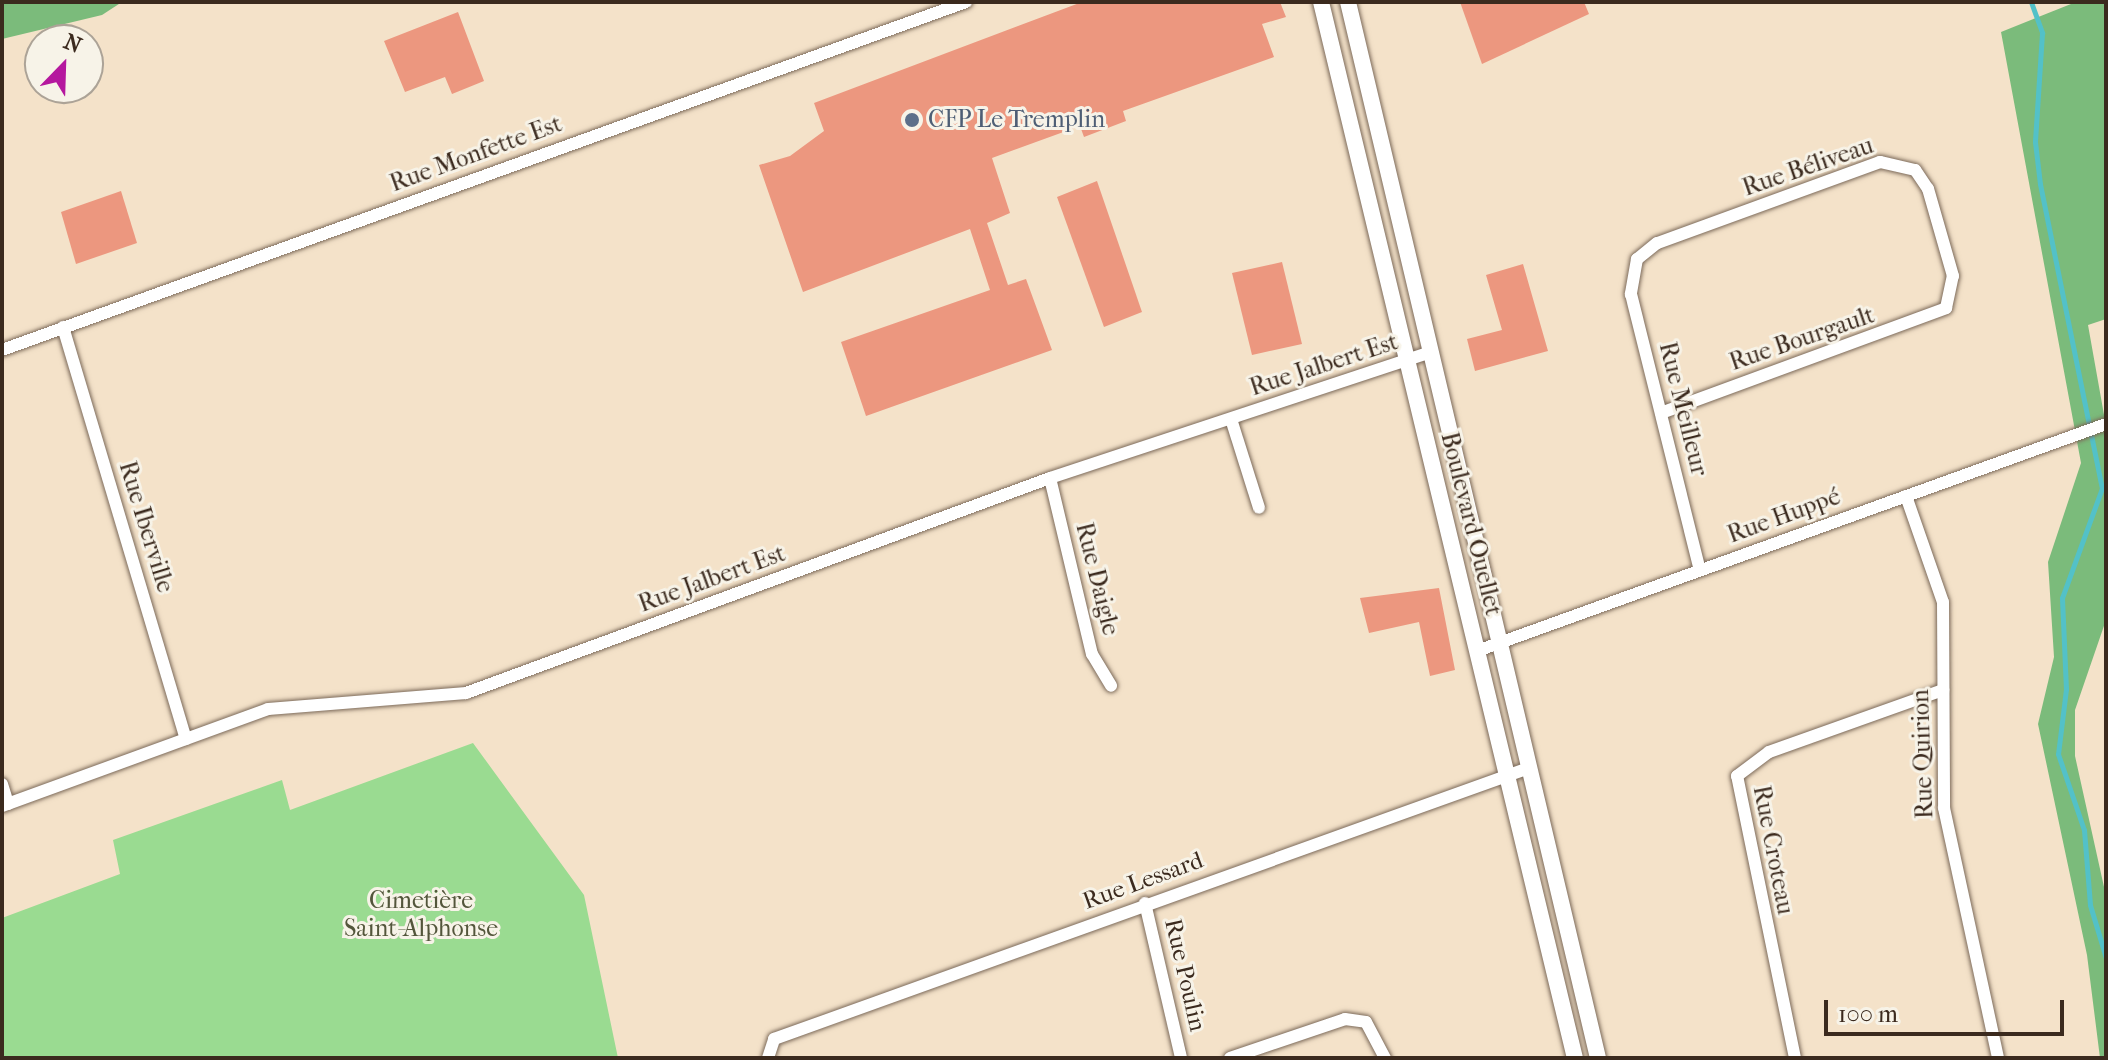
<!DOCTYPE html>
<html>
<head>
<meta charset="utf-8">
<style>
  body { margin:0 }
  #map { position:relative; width:2108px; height:1060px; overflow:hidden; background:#f4e2c9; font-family:"IM FELL French Canon",serif }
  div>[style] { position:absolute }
  .green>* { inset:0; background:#9adb91 }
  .forest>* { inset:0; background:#7bbb7b }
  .stream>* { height:5px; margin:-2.5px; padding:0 2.5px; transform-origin:2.5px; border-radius:2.5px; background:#53c1c8 }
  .building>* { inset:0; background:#ec977f }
  .roads { filter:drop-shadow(0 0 2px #7c6a5a) drop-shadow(0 0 2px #7c6a5a) }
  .minor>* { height:12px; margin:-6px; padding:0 6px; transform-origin:6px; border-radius:6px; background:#fff }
  .tertiary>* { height:16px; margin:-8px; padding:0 8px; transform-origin:8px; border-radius:8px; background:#fff }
  .dots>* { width:22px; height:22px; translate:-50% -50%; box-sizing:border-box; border:4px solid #f7f3e8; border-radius:50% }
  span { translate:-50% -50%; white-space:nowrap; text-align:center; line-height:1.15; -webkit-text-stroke:6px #f7f3e8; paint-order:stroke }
  .service-label { font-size:24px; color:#4e5e75 }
  .left { translate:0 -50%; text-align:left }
  .street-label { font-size:24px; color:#3b2a1e }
  .park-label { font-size:24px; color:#53563b }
  .frame { position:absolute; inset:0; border:4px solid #3b2a1e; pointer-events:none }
  .north { position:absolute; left:24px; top:24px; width:80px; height:80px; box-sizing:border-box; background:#f7f3e8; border:2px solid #aca397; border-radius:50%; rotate:23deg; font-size:22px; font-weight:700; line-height:32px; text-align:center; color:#3b2a1e }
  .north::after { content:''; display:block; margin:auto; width:28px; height:36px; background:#b5179e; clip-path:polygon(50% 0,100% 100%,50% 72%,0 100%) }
  .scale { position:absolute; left:1824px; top:1000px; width:240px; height:36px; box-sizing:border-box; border:4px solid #3b2a1e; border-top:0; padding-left:10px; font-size:24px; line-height:28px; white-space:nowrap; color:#3b2a1e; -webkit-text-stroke:6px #f7f3e8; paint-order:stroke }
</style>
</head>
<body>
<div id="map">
  <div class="green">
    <i style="clip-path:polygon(473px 743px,584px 895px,618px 1058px,2px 1058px,2px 918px,120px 874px,113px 840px,282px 780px,290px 810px)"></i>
  </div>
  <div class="forest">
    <i style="clip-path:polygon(2px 2px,122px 2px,102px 15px,2px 39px)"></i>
    <i style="clip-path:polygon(2076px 2px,2106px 2px,2106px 319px,2088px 325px,2106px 426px,2106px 620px,2075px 710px,2075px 756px,2106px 896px,2106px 1058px,2100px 1058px,2087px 955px,2038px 724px,2054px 657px,2048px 562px,2081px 463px,2001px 32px)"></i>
  </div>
  <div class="stream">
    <i style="left:2031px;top:2px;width:33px;rotate:70deg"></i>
    <i style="left:2042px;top:33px;width:109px;rotate:93.7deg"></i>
    <i style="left:2035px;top:142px;width:42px;rotate:83.2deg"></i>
    <i style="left:2040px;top:184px;width:310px;rotate:78.5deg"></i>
    <i style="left:2102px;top:488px;width:117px;rotate:110deg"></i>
    <i style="left:2062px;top:598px;width:91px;rotate:87.5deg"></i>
    <i style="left:2066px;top:689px;width:65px;rotate:97deg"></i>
    <i style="left:2058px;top:754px;width:80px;rotate:71.1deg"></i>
    <i style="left:2084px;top:830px;width:75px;rotate:85.4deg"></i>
    <i style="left:2090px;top:905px;width:55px;rotate:73.2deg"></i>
  </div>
  <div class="building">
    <i style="clip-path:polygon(1082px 2px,1280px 2px,1286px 17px,1262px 24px,1274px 57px,1123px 111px,1126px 121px,1084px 137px,1080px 126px,992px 158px,1010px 213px,987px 223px,1008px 285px,1026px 279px,1052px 350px,866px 416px,841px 342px,990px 290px,970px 229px,803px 292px,759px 165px,790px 156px,824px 131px,814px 103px)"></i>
    <i style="clip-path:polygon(1460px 2px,1584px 2px,1589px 14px,1482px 64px)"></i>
    <i style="clip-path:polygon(458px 12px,484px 81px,452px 94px,445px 77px,405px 92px,384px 41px)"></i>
    <i style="clip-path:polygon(1097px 181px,1142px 312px,1104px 327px,1057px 197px)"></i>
    <i style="clip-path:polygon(121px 191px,137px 243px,76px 264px,61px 212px)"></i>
    <i style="clip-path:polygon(1282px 262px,1302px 344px,1252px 355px,1232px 273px)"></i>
    <i style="clip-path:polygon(1523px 264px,1548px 351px,1475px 371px,1467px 339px,1502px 330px,1486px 275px)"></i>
    <i style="clip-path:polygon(1439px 588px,1455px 670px,1430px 676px,1419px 622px,1369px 633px,1360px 598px)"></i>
  </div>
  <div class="roads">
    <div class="minor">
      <i style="left:63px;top:327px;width:430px;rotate:73.4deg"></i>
      <i style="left:2px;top:350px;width:1025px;rotate:-19.85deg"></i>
      <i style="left:1661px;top:413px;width:304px;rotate:-20.2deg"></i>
      <i style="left:1946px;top:308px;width:33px;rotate:-78deg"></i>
      <i style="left:1953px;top:276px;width:91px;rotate:-106deg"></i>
      <i style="left:1928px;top:189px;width:23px;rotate:-124deg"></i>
      <i style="left:1915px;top:170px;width:36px;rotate:-167deg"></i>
      <i style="left:1880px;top:162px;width:237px;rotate:160deg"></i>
      <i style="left:1657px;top:243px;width:26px;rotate:141deg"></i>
      <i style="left:1637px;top:259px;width:36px;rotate:100deg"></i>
      <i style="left:1631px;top:294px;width:284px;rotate:76deg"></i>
      <i style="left:1231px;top:419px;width:93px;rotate:72.5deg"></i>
      <i style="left:1050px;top:478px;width:181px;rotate:76.6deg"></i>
      <i style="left:1092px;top:654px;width:37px;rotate:59deg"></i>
      <i style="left:1906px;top:496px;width:112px;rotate:70.8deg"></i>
      <i style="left:1943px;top:602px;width:206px;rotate:89.7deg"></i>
      <i style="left:1944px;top:808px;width:256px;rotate:77.8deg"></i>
      <i style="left:1477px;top:651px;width:669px;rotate:-19.84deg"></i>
      <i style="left:2px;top:784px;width:21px;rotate:73deg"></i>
      <i style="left:2px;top:806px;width:283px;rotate:-20deg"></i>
      <i style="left:268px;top:709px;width:199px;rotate:-4.6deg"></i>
      <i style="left:466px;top:693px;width:622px;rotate:-20.21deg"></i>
      <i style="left:1050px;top:478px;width:400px;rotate:-18.3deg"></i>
      <i style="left:1145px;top:903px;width:159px;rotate:76.9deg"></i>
      <i style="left:768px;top:1058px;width:20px;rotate:-72deg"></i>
      <i style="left:774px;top:1039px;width:802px;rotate:-19.75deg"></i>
      <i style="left:1230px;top:1058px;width:121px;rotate:-18.7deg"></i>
      <i style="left:1345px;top:1019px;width:21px;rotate:8deg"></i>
      <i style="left:1366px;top:1022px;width:41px;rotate:62.2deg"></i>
      <i style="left:1795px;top:1058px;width:288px;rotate:-101.6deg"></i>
      <i style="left:1737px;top:776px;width:40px;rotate:-37deg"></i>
      <i style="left:1769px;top:752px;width:185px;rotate:-19.6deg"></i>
    </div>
    <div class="tertiary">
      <i style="left:1321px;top:2px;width:1086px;rotate:76.48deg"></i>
      <i style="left:1348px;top:2px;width:1085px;rotate:76.68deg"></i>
    </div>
  </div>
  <div class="dots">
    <i style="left:912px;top:120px;background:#5c6f8a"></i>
  </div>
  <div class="service-label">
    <span class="left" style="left:928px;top:120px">CFP Le Tremplin</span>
  </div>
  <div class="street-label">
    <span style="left:476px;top:154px;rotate:-20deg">Rue Monfette Est</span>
    <span style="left:1808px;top:167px;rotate:-19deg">Rue Béliveau</span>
    <span style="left:1802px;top:339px;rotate:-19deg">Rue Bourgault</span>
    <span style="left:1324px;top:365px;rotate:-18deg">Rue Jalbert Est</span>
    <span style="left:1683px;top:409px;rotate:76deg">Rue Meilleur</span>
    <span style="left:1784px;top:516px;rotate:-20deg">Rue Huppé</span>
    <span style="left:1471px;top:524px;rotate:76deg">Boulevard Ouellet</span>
    <span style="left:146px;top:527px;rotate:73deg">Rue Iberville</span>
    <span style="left:712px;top:579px;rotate:-20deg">Rue Jalbert Est</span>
    <span style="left:1097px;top:579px;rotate:76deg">Rue Daigle</span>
    <span style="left:1923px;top:754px;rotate:-92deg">Rue Quirion</span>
    <span style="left:1773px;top:850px;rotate:79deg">Rue Croteau</span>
    <span style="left:1143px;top:881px;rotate:-20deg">Rue Lessard</span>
    <span style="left:1185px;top:975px;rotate:77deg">Rue Poulin</span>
  </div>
  <div class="park-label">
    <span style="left:421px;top:915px">Cimetière<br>Saint-Alphonse</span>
  </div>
  <div class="frame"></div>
  <div class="north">N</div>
  <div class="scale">100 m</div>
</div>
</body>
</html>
